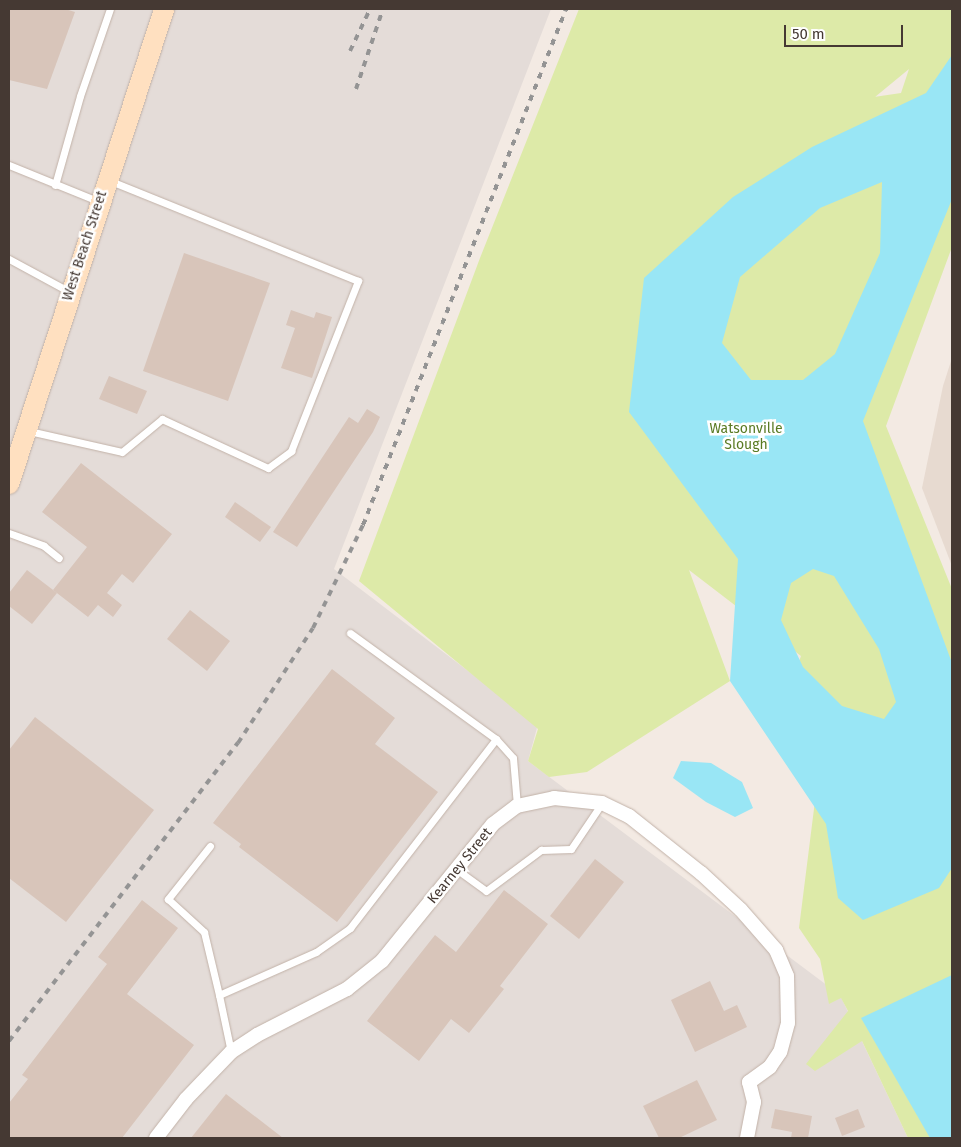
<!DOCTYPE html>
<html>
<head>
<meta charset="utf-8">
<style>
  body { margin:0 }
  #map { position:relative; width:961px; height:1147px; overflow:hidden; background:#f3eae3; font-family:"Fira Sans",sans-serif }
  div>[style] { position:absolute }
  .residential>* { inset:0; background:#e7dad0 }
  .industrial>* { inset:0; background:#e4dcd8 }
  .green>* { inset:0; background:#ddeaa8 }
  .water>* { inset:0; background:#99e6f5 }
  .building>* { inset:0; background:#d8c5ba }
  .roads { filter:drop-shadow(0 0 1px #c2b2a8) drop-shadow(0 0 1px #c2b2a8) }
  .lane>* { height:7px; margin:-3.5px; padding:0 3.5px; transform-origin:3.5px; border-radius:3.5px; background:#fff }
  .street>* { height:14px; margin:-7px; padding:0 7px; transform-origin:7px; border-radius:7px; background:#fff }
  .secondary>* { height:20px; margin:-10px; padding:0 10px; transform-origin:10px; border-radius:10px; background:#ffe0c0 }
  .rail>* { height:4px; margin-top:-2px; transform-origin:0; background:repeating-linear-gradient(90deg,#949494 0 6px,transparent 0 12px) }
  span { translate:-50% -50%; white-space:nowrap; text-align:center; line-height:1.15; -webkit-text-stroke:5px #fff; paint-order:stroke }
  .street-label { font-size:14px; color:#453933 }
  .park-label { font-size:14px; color:#597a23 }
  .frame { position:absolute; inset:0; border:10px solid #453933; pointer-events:none }
  .scale { position:absolute; left:784px; top:25px; width:119px; height:22px; box-sizing:border-box; border:2px solid #453933; border-top:0; padding-left:6px; font-size:15px; line-height:18px; white-space:nowrap; color:#453933; -webkit-text-stroke:4px #fff; paint-order:stroke }
</style>
</head>
<body>
<div id="map">
  <div class="residential">
    <i style="clip-path:polygon(952px 358px,952px 566px,922px 488px,943px 386px)"></i>
  </div>
  <div class="industrial">
    <i style="clip-path:polygon(9px 9px,551px 9px,334px 569px,538px 724px,528px 761px,840px 995px,908px 1138px,9px 1138px)"></i>
  </div>
  <div class="green">
    <i style="clip-path:polygon(evenodd,579px 9px,952px 9px,952px 247px,886px 426px,952px 589px,952px 1138px,908px 1138px,862px 1041px,815px 1071px,806px 1064px,848px 1011px,841px 998px,829px 1004px,820px 959px,799px 928px,817px 785px,783px 708px,801px 656px,689px 570px,730px 681px,587px 772px,549px 777px,528px 761px,538px 729px,359px 581px,480px 258px,579px 9px,909px 69px,901px 93px,874px 97px,875px 97px,909px 69px)"></i>
  </div>
  <div class="water">
    <i style="clip-path:polygon(evenodd,952px 55px,952px 199px,863px 421px,952px 663px,952px 868px,939px 888px,863px 920px,838px 898px,826px 824px,730px 681px,738px 559px,629px 412px,644px 278px,733px 197px,812px 147px,926px 93px,952px 55px,882px 182px,880px 253px,835px 354px,803px 380px,751px 380px,722px 343px,740px 277px,820px 208px,882px 182px,952px 55px,813px 569px,834px 576px,879px 649px,896px 702px,884px 719px,842px 706px,803px 667px,781px 620px,791px 583px,813px 569px)"></i>
    <i style="clip-path:polygon(681px 761px,711px 763px,742px 782px,753px 808px,735px 817px,706px 802px,673px 778px)"></i>
    <i style="clip-path:polygon(952px 975px,952px 1138px,930px 1138px,861px 1018px)"></i>
  </div>
  <div class="building">
    <i style="clip-path:polygon(9px 9px,65px 9px,75px 12px,47px 89px,9px 80px)"></i>
    <i style="clip-path:polygon(184px 253px,270px 283px,228px 401px,143px 371px)"></i>
    <i style="clip-path:polygon(291px 310px,314px 318px,316px 312px,332px 317px,312px 378px,281px 368px,295px 328px,286px 325px)"></i>
    <i style="clip-path:polygon(109px 376px,147px 391px,137px 414px,99px 399px)"></i>
    <i style="clip-path:polygon(367px 409px,380px 417px,373px 432px,297px 547px,273px 532px,349px 417px,358px 423px)"></i>
    <i style="clip-path:polygon(81px 463px,172px 534px,133px 583px,122px 574px,107px 593px,122px 605px,113px 617px,98px 605px,88px 617px,53px 590px,87px 547px,42px 512px)"></i>
    <i style="clip-path:polygon(235px 502px,271px 527px,260px 542px,225px 517px)"></i>
    <i style="clip-path:polygon(27px 570px,57px 593px,32px 624px,9px 606px,9px 593px)"></i>
    <i style="clip-path:polygon(190px 610px,230px 641px,207px 671px,167px 639px)"></i>
    <i style="clip-path:polygon(332px 669px,395px 718px,375px 744px,438px 792px,337px 922px,239px 847px,241px 844px,213px 823px)"></i>
    <i style="clip-path:polygon(35px 717px,154px 810px,66px 922px,9px 878px,9px 750px)"></i>
    <i style="clip-path:polygon(595px 859px,624px 882px,579px 939px,550px 916px)"></i>
    <i style="clip-path:polygon(504px 890px,548px 924px,500px 986px,504px 989px,469px 1033px,451px 1019px,419px 1061px,367px 1021px,435px 935px,456px 952px)"></i>
    <i style="clip-path:polygon(142px 900px,178px 928px,127px 994px,194px 1045px,122px 1138px,9px 1138px,9px 1103px,28px 1079px,22px 1075px,107px 964px,98px 957px)"></i>
    <i style="clip-path:polygon(710px 981px,724px 1011px,737px 1005px,747px 1027px,695px 1052px,671px 1000px)"></i>
    <i style="clip-path:polygon(697px 1080px,717px 1120px,679px 1138px,659px 1138px,643px 1106px)"></i>
    <i style="clip-path:polygon(226px 1094px,283px 1138px,191px 1138px)"></i>
    <i style="clip-path:polygon(775px 1109px,812px 1116px,808px 1138px,791px 1138px,792px 1132px,771px 1128px)"></i>
    <i style="clip-path:polygon(858px 1109px,865px 1127px,842px 1136px,835px 1118px)"></i>
  </div>
  <div class="roads">
    <div class="lane">
      <i style="left:9px;top:165px;width:98px;rotate:22.1deg"></i>
      <i style="left:55px;top:185px;width:92px;rotate:-74.3deg"></i>
      <i style="left:80px;top:96px;width:92px;rotate:-71deg"></i>
      <i style="left:9px;top:259px;width:69px;rotate:28.4deg"></i>
      <i style="left:29px;top:431px;width:95px;rotate:12.7deg"></i>
      <i style="left:122px;top:452px;width:52px;rotate:-39.5deg"></i>
      <i style="left:162px;top:419px;width:117px;rotate:24.8deg"></i>
      <i style="left:268px;top:468px;width:29px;rotate:-36deg"></i>
      <i style="left:291px;top:451px;width:183px;rotate:-68.5deg"></i>
      <i style="left:358px;top:281px;width:266px;rotate:-158deg"></i>
      <i style="left:9px;top:533px;width:37px;rotate:20deg"></i>
      <i style="left:44px;top:546px;width:19px;rotate:39deg"></i>
      <i style="left:350px;top:633px;width:180px;rotate:36deg"></i>
      <i style="left:210px;top:846px;width:68px;rotate:128.4deg"></i>
      <i style="left:168px;top:899px;width:49px;rotate:42.5deg"></i>
      <i style="left:204px;top:932px;width:65px;rotate:76.6deg"></i>
      <i style="left:456px;top:869px;width:37px;rotate:36deg"></i>
      <i style="left:486px;top:891px;width:69px;rotate:-36.7deg"></i>
      <i style="left:541px;top:850px;width:30px;rotate:-2deg"></i>
      <i style="left:571px;top:849px;width:55px;rotate:-56deg"></i>
      <i style="left:231px;top:1052px;width:58px;rotate:-101.9deg"></i>
      <i style="left:219px;top:995px;width:106px;rotate:-23.9deg"></i>
      <i style="left:316px;top:952px;width:42px;rotate:-35.2deg"></i>
      <i style="left:350px;top:928px;width:239px;rotate:-52.3deg"></i>
      <i style="left:496px;top:739px;width:25px;rotate:48deg"></i>
      <i style="left:513px;top:758px;width:48px;rotate:85.2deg"></i>
    </div>
    <div class="street">
      <i style="left:156px;top:1138px;width:49px;rotate:-52.4deg"></i>
      <i style="left:186px;top:1099px;width:65px;rotate:-46.2deg"></i>
      <i style="left:231px;top:1052px;width:31px;rotate:-33deg"></i>
      <i style="left:257px;top:1035px;width:101px;rotate:-27.1deg"></i>
      <i style="left:347px;top:989px;width:45px;rotate:-38.7deg"></i>
      <i style="left:382px;top:961px;width:176px;rotate:-51deg"></i>
      <i style="left:493px;top:824px;width:30px;rotate:-37deg"></i>
      <i style="left:517px;top:806px;width:38px;rotate:-12deg"></i>
      <i style="left:554px;top:798px;width:48px;rotate:5.9deg"></i>
      <i style="left:602px;top:803px;width:30px;rotate:26deg"></i>
      <i style="left:629px;top:816px;width:92px;rotate:38.4deg"></i>
      <i style="left:701px;top:873px;width:54px;rotate:42.8deg"></i>
      <i style="left:741px;top:910px;width:53px;rotate:48.8deg"></i>
      <i style="left:776px;top:950px;width:28px;rotate:67deg"></i>
      <i style="left:787px;top:976px;width:47px;rotate:88.8deg"></i>
      <i style="left:788px;top:1023px;width:30px;rotate:105deg"></i>
      <i style="left:780px;top:1052px;width:18px;rotate:124deg"></i>
      <i style="left:770px;top:1067px;width:26px;rotate:144deg"></i>
      <i style="left:749px;top:1082px;width:21px;rotate:76deg"></i>
      <i style="left:754px;top:1102px;width:37px;rotate:101deg"></i>
    </div>
    <div class="secondary">
      <i style="left:9px;top:484px;width:500px;rotate:-71.9deg"></i>
    </div>
  </div>
  <div class="rail">
    <i style="left:350px;top:51px;width:47px;rotate:-64.5deg"></i>
    <i style="left:356px;top:89px;width:84px;rotate:-71.4deg"></i>
    <i style="left:9px;top:1041px;width:376px;rotate:-52.5deg"></i>
    <i style="left:238px;top:743px;width:137px;rotate:-56.9deg"></i>
    <i style="left:313px;top:628px;width:114px;rotate:-64.1deg"></i>
    <i style="left:363px;top:525px;width:554px;rotate:-68.52deg"></i>
  </div>
  <div class="street-label">
    <span style="left:85px;top:246px;rotate:-72deg">West Beach Street</span>
    <span style="left:460px;top:866px;rotate:-51deg">Kearney Street</span>
  </div>
  <div class="park-label">
    <span style="left:746px;top:437px">Watsonville<br>Slough</span>
  </div>
  <div class="frame"></div>
  <div class="scale">50 m</div>
</div>
</body>
</html>
